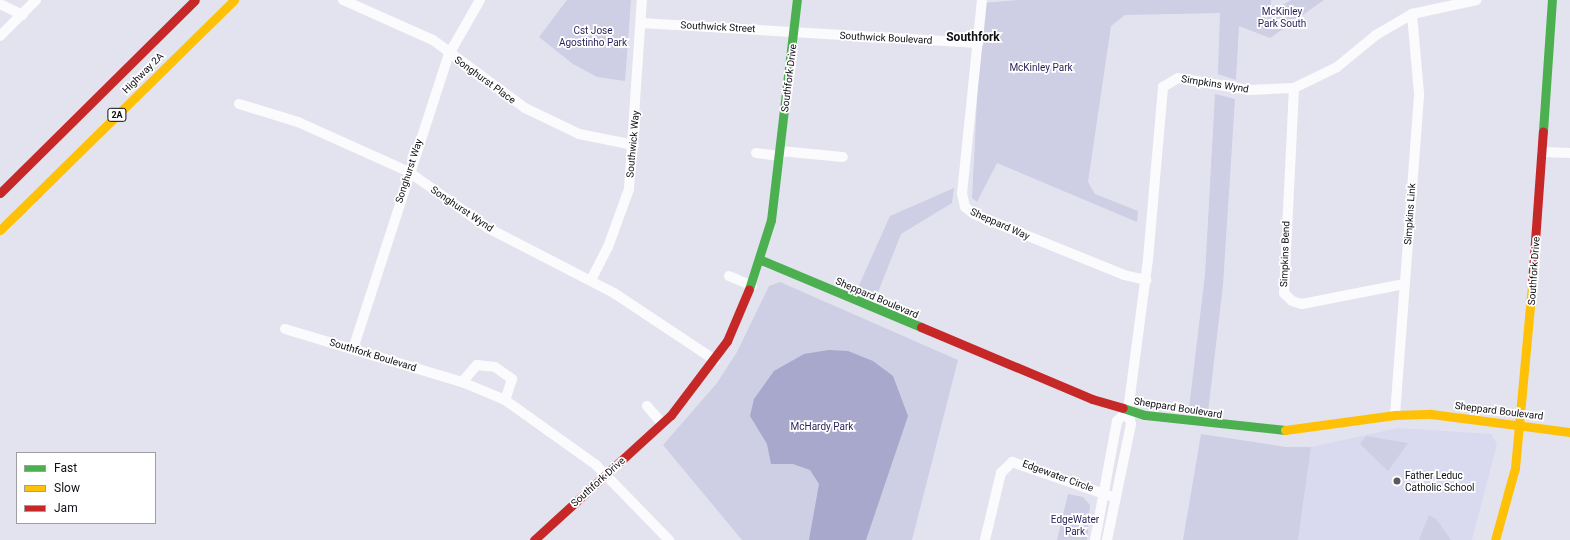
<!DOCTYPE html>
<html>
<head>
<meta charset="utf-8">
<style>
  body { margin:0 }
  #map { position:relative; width:1570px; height:540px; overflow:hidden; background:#e3e3f0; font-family:Roboto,sans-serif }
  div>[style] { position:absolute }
  .built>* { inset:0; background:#d9d9ef }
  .green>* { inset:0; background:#cecee4 }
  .water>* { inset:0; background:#a8a7cc }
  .street>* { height:10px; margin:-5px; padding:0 5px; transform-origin:5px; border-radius:5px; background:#fbfbfd }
  .fast>* { height:9px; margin:-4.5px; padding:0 4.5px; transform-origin:4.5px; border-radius:4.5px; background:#4caf50 }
  .slow>* { height:9px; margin:-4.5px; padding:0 4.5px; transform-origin:4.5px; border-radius:4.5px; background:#ffc107 }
  .jam>* { height:9px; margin:-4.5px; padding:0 4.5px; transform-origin:4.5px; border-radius:4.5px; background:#c62828 }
  .dots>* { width:11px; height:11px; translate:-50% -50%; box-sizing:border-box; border:2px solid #fff; border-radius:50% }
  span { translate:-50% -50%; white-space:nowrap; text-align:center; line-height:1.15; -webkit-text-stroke:3.5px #fff; paint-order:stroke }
  .shield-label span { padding:1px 3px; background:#fff; border:1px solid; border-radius:3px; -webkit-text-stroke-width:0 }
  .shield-label { font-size:9px; color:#0f0f16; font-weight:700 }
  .park-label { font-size:10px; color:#271f59 }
  .street-label { font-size:10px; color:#0f0f16 }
  .poi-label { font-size:10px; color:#0f0f16 }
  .left { translate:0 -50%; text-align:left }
  .quarter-label { font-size:12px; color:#0f0f16; font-weight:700 }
  .legend { position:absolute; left:16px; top:452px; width:140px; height:72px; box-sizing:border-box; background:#fff; border:1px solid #9f9fa2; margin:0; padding:5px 7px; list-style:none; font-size:12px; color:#0f0f16 }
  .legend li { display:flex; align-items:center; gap:8px; height:20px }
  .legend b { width:20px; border:1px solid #9f9fa2 }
</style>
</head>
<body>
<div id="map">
  <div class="built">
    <i style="clip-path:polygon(1398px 428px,1491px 434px,1497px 444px,1472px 540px,1298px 540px,1311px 447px)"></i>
  </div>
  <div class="green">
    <i style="clip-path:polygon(567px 0,631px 0,625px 81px,597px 77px,573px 64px,539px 37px)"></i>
    <i style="clip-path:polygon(1018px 0,1271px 0,1271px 15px,1272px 11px,1291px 0,1324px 0,1270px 38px,1239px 26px,1236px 80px,1218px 74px,1220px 13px,1125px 15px,1111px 26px,1088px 182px,1095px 194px,1138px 211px,1137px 222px,997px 163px,977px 202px,972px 198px,982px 3px)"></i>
    <i style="clip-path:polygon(1215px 94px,1235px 99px,1223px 285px,1208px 412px,1189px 408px,1205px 275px)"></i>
    <i style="clip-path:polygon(954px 188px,952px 203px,901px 234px,875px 300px,856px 292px,890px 216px)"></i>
    <i style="clip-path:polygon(780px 282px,958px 360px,912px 540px,742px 540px,663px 445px,717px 383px,737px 352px,769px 286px)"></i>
    <i style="clip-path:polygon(1201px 434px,1286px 447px,1311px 447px,1298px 540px,1183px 540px)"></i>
    <i style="clip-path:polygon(1366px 436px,1401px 442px,1408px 443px,1388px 471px,1360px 444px)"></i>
    <i style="clip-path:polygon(1068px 494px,1083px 497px,1090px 505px,1087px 540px,1057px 540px)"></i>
    <i style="clip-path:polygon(1429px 515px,1436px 519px,1451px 540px,1419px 540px)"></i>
  </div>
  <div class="water">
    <i style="clip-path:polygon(829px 350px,848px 351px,873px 361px,893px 376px,908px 416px,866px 540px,809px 540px,819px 484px,810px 470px,793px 464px,771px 464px,767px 444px,750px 416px,754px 399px,774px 371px,804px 354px)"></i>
  </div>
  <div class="street">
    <i style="left:343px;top:0;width:98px;rotate:24deg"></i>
    <i style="left:433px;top:40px;width:114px;rotate:36.5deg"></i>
    <i style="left:525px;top:108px;width:60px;rotate:25.7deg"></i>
    <i style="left:579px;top:134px;width:56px;rotate:11.3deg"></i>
    <i style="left:982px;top:0;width:194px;rotate:95.9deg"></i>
    <i style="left:962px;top:193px;width:14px;rotate:78deg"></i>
    <i style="left:965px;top:207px;width:11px;rotate:38deg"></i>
    <i style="left:974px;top:214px;width:162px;rotate:22.1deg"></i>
    <i style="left:1124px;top:275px;width:23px;rotate:13deg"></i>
    <i style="left:0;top:4px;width:25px;rotate:26deg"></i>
    <i style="left:641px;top:23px;width:338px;rotate:3.4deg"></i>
    <i style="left:0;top:36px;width:51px;rotate:-45deg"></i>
    <i style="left:1294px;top:88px;width:205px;rotate:92.8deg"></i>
    <i style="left:1284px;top:293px;width:11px;rotate:45deg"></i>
    <i style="left:1292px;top:301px;width:10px;rotate:17deg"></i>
    <i style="left:1302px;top:304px;width:104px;rotate:-11.1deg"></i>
    <i style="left:239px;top:104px;width:62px;rotate:17deg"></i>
    <i style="left:298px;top:122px;width:122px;rotate:24.2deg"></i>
    <i style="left:409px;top:172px;width:97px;rotate:35.3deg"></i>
    <i style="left:488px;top:228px;width:142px;rotate:27.3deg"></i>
    <i style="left:614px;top:293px;width:121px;rotate:33.6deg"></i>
    <i style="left:780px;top:151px;width:63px;rotate:5.4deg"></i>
    <i style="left:1542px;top:152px;width:28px;rotate:2deg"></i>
    <i style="left:756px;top:153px;width:24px;rotate:7deg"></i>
    <i style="left:729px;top:276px;width:25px;rotate:23deg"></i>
    <i style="left:591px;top:280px;width:37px;rotate:-63deg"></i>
    <i style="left:608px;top:247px;width:62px;rotate:-70.1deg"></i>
    <i style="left:629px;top:189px;width:189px;rotate:-86.1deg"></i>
    <i style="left:285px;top:329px;width:185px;rotate:16.7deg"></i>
    <i style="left:462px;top:382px;width:47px;rotate:22.7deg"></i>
    <i style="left:505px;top:400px;width:112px;rotate:35.5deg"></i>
    <i style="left:596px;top:465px;width:105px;rotate:45.8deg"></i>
    <i style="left:353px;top:349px;width:310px;rotate:-72deg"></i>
    <i style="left:449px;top:54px;width:62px;rotate:-60.1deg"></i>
    <i style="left:462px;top:382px;width:23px;rotate:-49deg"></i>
    <i style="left:477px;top:365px;width:18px;rotate:6deg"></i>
    <i style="left:495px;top:367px;width:21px;rotate:35deg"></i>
    <i style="left:512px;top:379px;width:22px;rotate:108deg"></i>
    <i style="left:647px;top:406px;width:23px;rotate:49deg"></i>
    <i style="left:1395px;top:415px;width:323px;rotate:-85.7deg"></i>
    <i style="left:1419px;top:93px;width:79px;rotate:-95.1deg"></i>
    <i style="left:985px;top:540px;width:69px;rotate:-76.6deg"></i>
    <i style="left:1001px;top:473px;width:16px;rotate:-45deg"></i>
    <i style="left:1012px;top:462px;width:110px;rotate:19.1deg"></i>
    <i style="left:1095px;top:540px;width:121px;rotate:-79.5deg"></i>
    <i style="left:1117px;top:421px;width:15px;rotate:-42deg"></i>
    <i style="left:1107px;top:540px;width:118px;rotate:-78.3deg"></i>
    <i style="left:1131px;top:424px;width:13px;rotate:-103deg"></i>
    <i style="left:1128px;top:411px;width:153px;rotate:-82.5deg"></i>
    <i style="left:1148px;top:259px;width:173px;rotate:-85deg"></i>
    <i style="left:1163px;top:87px;width:17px;rotate:-31deg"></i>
    <i style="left:1178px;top:78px;width:72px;rotate:9.6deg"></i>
    <i style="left:1249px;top:90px;width:45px;rotate:-2.5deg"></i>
    <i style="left:1294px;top:88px;width:48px;rotate:-26deg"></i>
    <i style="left:1337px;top:67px;width:50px;rotate:-39.4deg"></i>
    <i style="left:1376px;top:35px;width:42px;rotate:-30.3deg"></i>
    <i style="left:1412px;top:14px;width:66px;rotate:-12.2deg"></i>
  </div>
  <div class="fast">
    <i style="left:1543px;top:131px;width:131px;rotate:-86.1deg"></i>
    <i style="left:761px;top:260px;width:173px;rotate:22.7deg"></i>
    <i style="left:749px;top:289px;width:72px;rotate:-72.3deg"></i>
    <i style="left:771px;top:220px;width:222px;rotate:-83.3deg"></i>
    <i style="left:1123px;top:408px;width:23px;rotate:18deg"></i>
    <i style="left:1145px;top:415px;width:141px;rotate:6.1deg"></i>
  </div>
  <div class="slow">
    <i style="left:0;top:230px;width:328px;rotate:-44.5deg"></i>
    <i style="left:1285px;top:430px;width:111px;rotate:-7.8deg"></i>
    <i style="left:1395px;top:415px;width:36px;rotate:-2deg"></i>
    <i style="left:1431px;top:414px;width:140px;rotate:7.4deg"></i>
    <i style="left:1495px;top:540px;width:75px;rotate:-74.5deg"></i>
    <i style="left:1515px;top:468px;width:186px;rotate:-84.7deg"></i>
  </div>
  <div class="jam">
    <i style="left:0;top:193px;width:274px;rotate:-44.7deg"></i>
    <i style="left:1532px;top:283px;width:152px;rotate:-85.9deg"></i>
    <i style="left:921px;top:327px;width:186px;rotate:22.8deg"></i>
    <i style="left:1092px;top:399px;width:32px;rotate:16deg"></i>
    <i style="left:534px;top:540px;width:185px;rotate:-42.4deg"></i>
    <i style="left:671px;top:415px;width:93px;rotate:-52.9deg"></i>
    <i style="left:727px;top:341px;width:56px;rotate:-67.1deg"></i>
  </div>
  <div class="dots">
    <i style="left:1397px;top:481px;background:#595962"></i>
  </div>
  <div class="shield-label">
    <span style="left:117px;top:115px">2A</span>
  </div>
  <div class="park-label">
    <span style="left:1282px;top:17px">McKinley<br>Park South</span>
    <span style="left:593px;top:36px">Cst Jose<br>Agostinho Park</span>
    <span style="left:1041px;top:68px">McKinley Park</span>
    <span style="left:822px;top:427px">McHardy Park</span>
    <span style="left:1075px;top:525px">EdgeWater<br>Park</span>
  </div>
  <div class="street-label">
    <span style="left:718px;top:27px;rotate:3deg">Southwick Street</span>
    <span style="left:886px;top:38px;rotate:3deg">Southwick Boulevard</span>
    <span style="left:143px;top:73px;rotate:-45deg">Highway 2A</span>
    <span style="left:789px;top:78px;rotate:-83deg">Southfork Drive</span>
    <span style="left:485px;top:80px;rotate:36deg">Songhurst Place</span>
    <span style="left:1215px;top:84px;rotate:9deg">Simpkins Wynd</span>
    <span style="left:633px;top:144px;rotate:-85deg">Southwick Way</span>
    <span style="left:409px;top:171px;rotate:-72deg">Songhurst Way</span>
    <span style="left:462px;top:209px;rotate:34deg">Songhurst Wynd</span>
    <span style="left:1410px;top:214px;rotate:-86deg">Simpkins Link</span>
    <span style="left:1000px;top:224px;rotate:24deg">Sheppard Way</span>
    <span style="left:1285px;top:254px;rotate:-88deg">Simpkins Bend</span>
    <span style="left:1534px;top:271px;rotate:-86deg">Southfork Drive</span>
    <span style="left:877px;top:298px;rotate:23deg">Sheppard Boulevard</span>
    <span style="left:373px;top:355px;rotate:17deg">Southfork Boulevard</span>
    <span style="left:1178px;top:408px;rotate:9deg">Sheppard Boulevard</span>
    <span style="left:1499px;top:411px;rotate:7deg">Sheppard Boulevard</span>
    <span style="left:1058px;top:476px;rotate:20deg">Edgewater Circle</span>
    <span style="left:598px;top:482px;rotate:-42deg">Southfork Drive</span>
  </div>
  <div class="poi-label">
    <span class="left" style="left:1405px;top:481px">Father Leduc<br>Catholic School</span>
  </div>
  <div class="quarter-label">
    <span style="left:973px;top:38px">Southfork</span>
  </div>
  <ul class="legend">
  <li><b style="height:5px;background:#4caf50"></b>Fast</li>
  <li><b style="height:5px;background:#ffc107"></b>Slow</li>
  <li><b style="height:5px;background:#c62828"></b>Jam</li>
  </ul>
</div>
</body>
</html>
